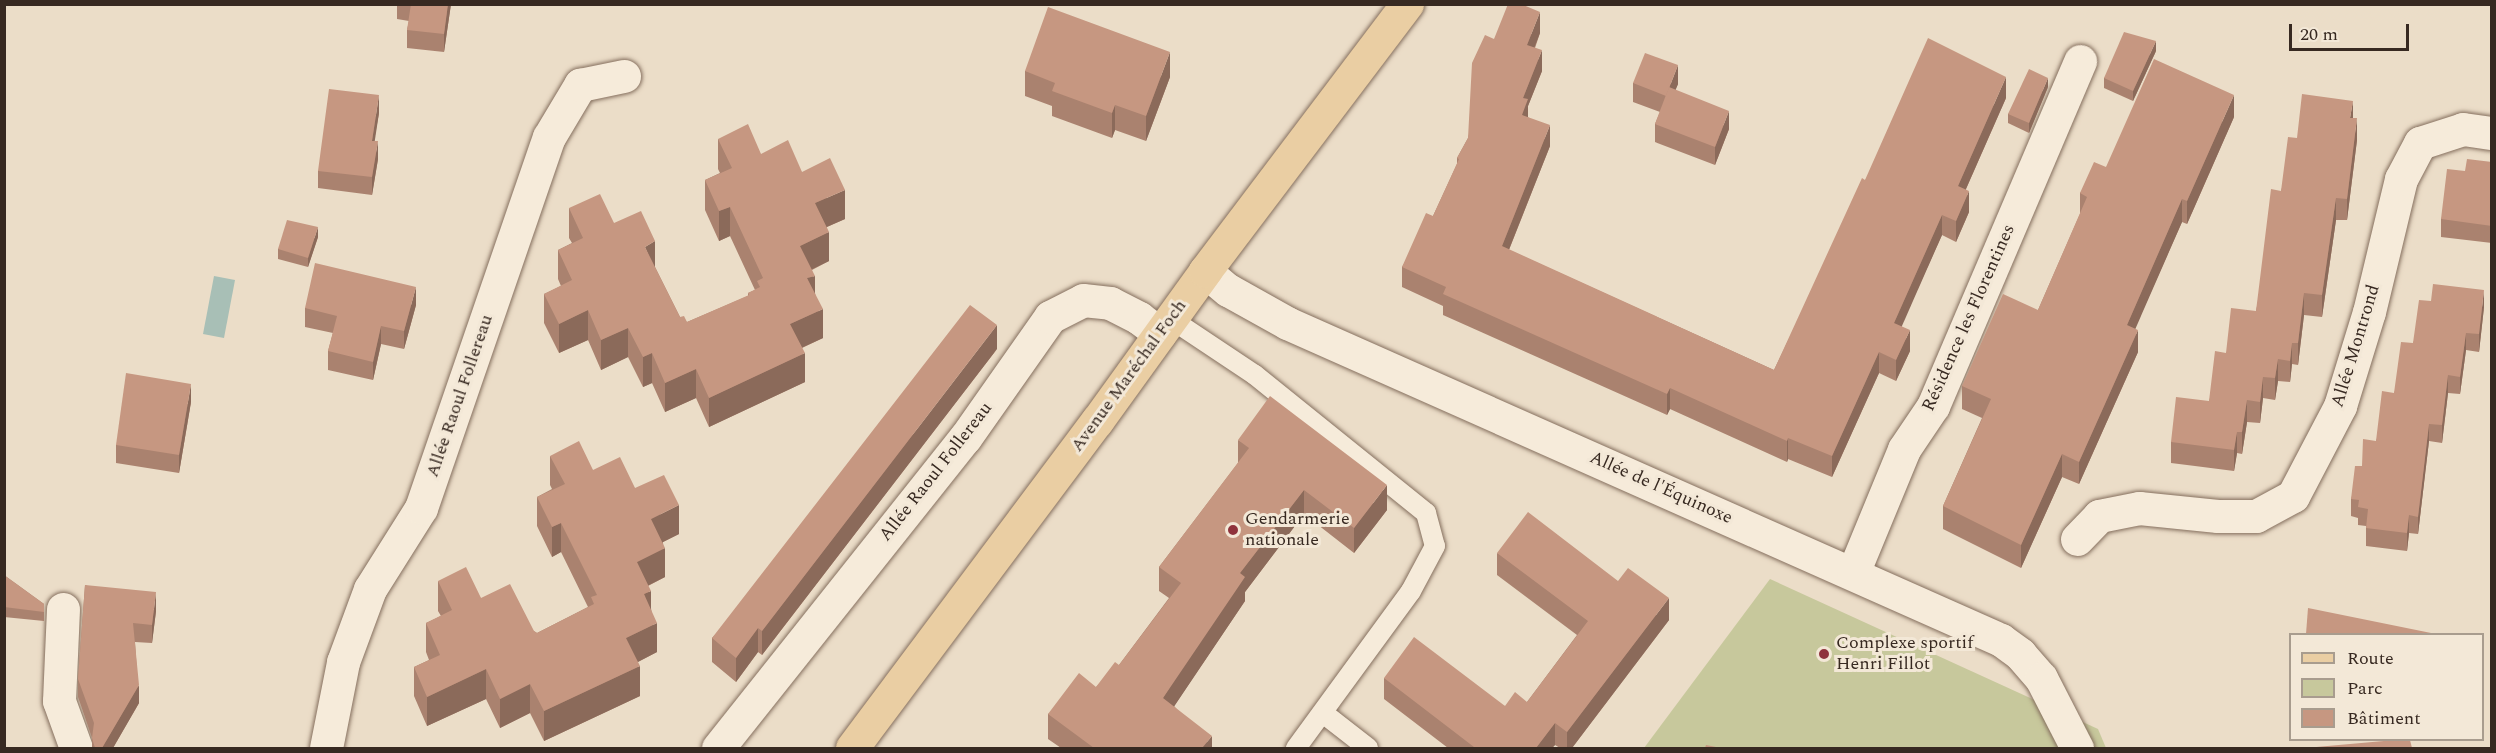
<!DOCTYPE html>
<html>
<head>
<meta charset="utf-8">
<style>
  body { margin:0 }
  #map { position:relative; width:2496px; height:753px; overflow:hidden; background:#ebddc8; font-family:Spectral,serif }
  div>[style] { position:absolute }
  .green>* { inset:0; background:#c7c89c }
  .water>* { inset:0; background:#a8bfb6 }
  .roads { filter:drop-shadow(0 0 2px #856f5e) drop-shadow(0 0 2px #856f5e) }
  .lane>* { height:20px; margin:-10px; padding:0 10px; transform-origin:10px; border-radius:10px; background:#f6ebda }
  .street>* { height:33px; margin:-16.5px; padding:0 16.5px; transform-origin:16.5px; border-radius:16.5px; background:#f6ebda }
  .primary>* { height:33px; margin:-16.5px; padding:0 16.5px; transform-origin:16.5px; border-radius:16.5px; background:#eacea3 }
  .wall>* { inset:0; background:#aa826f }
  .shaded-wall>* { inset:0; background:#8b6a5a }
  .building>* { inset:0; background:#c69781 }
  .dots>* { width:16px; height:16px; translate:-50% -50%; box-sizing:border-box; border:3px solid #f3e8d7; border-radius:50% }
  span { translate:-50% -50%; white-space:nowrap; text-align:center; line-height:1.15; -webkit-text-stroke:6px #f3e8d7; paint-order:stroke }
  .street-label { font-size:18px; color:#372921 }
  .poi-label { font-size:18px; color:#372921 }
  .left { translate:0 -50%; text-align:left }
  .frame { position:absolute; inset:0; border:6px solid #372921; pointer-events:none }
  .legend { position:absolute; left:2289px; top:633px; width:195px; height:108px; box-sizing:border-box; background:#f3e8d7; border:2px solid #a89c8e; margin:0; padding:8px 10px; list-style:none; font-size:18px; color:#372921 }
  .legend li { display:flex; align-items:center; gap:12px; height:30px }
  .legend b { width:30px; border:2px solid #a89c8e }
  .scale { position:absolute; left:2289px; top:24px; width:120px; height:27px; box-sizing:border-box; border:3px solid #372921; border-top:0; padding-left:8px; font-size:18px; line-height:21px; white-space:nowrap; color:#372921; -webkit-text-stroke:4px #f3e8d7; paint-order:stroke }
</style>
</head>
<body>
<div id="map">
  <div class="green">
    <i style="clip-path:polygon(1770px 579px,2098px 729px,2106px 748px,1644px 748px)"></i>
  </div>
  <div class="water">
    <i style="clip-path:polygon(214px 276px,235px 280px,224px 338px,203px 334px)"></i>
  </div>
  <div class="roads">
    <div class="lane">
      <i style="left:1171px;top:319px;width:101px;rotate:33.7deg"></i>
      <i style="left:1255px;top:375px;width:220px;rotate:38.9deg"></i>
      <i style="left:1426px;top:513px;width:34px;rotate:75deg"></i>
      <i style="left:1435px;top:546px;width:51px;rotate:118.1deg"></i>
      <i style="left:1411px;top:591px;width:195px;rotate:126.2deg"></i>
      <i style="left:1323px;top:713px;width:57px;rotate:37.9deg"></i>
    </div>
    <div class="street">
      <i style="left:1205px;top:271px;width:30px;rotate:40deg"></i>
      <i style="left:1228px;top:290px;width:68px;rotate:29.2deg"></i>
      <i style="left:1287px;top:323px;width:781px;rotate:23.94deg"></i>
      <i style="left:2001px;top:640px;width:24px;rotate:36deg"></i>
      <i style="left:2020px;top:654px;width:32px;rotate:49deg"></i>
      <i style="left:2041px;top:678px;width:79px;rotate:62.8deg"></i>
      <i style="left:2077px;top:539px;width:32px;rotate:-46deg"></i>
      <i style="left:2099px;top:516px;width:41px;rotate:-11.3deg"></i>
      <i style="left:2139px;top:508px;width:79px;rotate:5.8deg"></i>
      <i style="left:2218px;top:516px;width:38px"></i>
      <i style="left:2256px;top:516px;width:42px;rotate:-28.4deg"></i>
      <i style="left:2293px;top:496px;width:102px;rotate:-62.4deg"></i>
      <i style="left:2340px;top:406px;width:98px;rotate:-72.9deg"></i>
      <i style="left:2369px;top:312px;width:137px;rotate:-76.5deg"></i>
      <i style="left:2401px;top:179px;width:41px;rotate:-62.2deg"></i>
      <i style="left:2420px;top:143px;width:45px;rotate:-18deg"></i>
      <i style="left:2463px;top:129px;width:29px;rotate:8deg"></i>
      <i style="left:1853px;top:573px;width:134px;rotate:-67.6deg"></i>
      <i style="left:1904px;top:449px;width:52px;rotate:-56deg"></i>
      <i style="left:1933px;top:406px;width:375px;rotate:-66.9deg"></i>
      <i style="left:63px;top:609px;width:92px;rotate:92.5deg"></i>
      <i style="left:59px;top:701px;width:50px;rotate:70.1deg"></i>
      <i style="left:326px;top:748px;width:88px;rotate:-78.8deg"></i>
      <i style="left:343px;top:662px;width:78px;rotate:-69.7deg"></i>
      <i style="left:370px;top:589px;width:96px;rotate:-57.8deg"></i>
      <i style="left:421px;top:508px;width:392px;rotate:-71deg"></i>
      <i style="left:549px;top:137px;width:61px;rotate:-59.2deg"></i>
      <i style="left:580px;top:85px;width:45px;rotate:-11.6deg"></i>
      <i style="left:718px;top:748px;width:396px;rotate:-51.5deg"></i>
      <i style="left:965px;top:438px;width:148px;rotate:-54.9deg"></i>
      <i style="left:1050px;top:317px;width:37px;rotate:-27deg"></i>
      <i style="left:1083px;top:300px;width:27px;rotate:6deg"></i>
      <i style="left:1110px;top:303px;width:33px;rotate:27deg"></i>
      <i style="left:1139px;top:318px;width:26px;rotate:37deg"></i>
    </div>
    <div class="primary">
      <i style="left:852px;top:748px;width:409px;rotate:-53.2deg"></i>
      <i style="left:1097px;top:421px;width:185px;rotate:-54.2deg"></i>
      <i style="left:1205px;top:271px;width:335px;rotate:-52.9deg"></i>
    </div>
  </div>
  <div class="wall">
    <i style="clip-path:polygon(397px 4px,451px 4px,444px 52px,407px 48px,407px 30px,409px 21px,397px 19px)"></i>
    <i style="clip-path:polygon(1540px 33px,1535px 48px,1542px 71px,1528px 106px,1528px 117px,1550px 146px,1509px 250px,1774px 370px,1865px 180px,2006px 98px,1966px 189px,1969px 212px,1956px 242px,1942px 235px,1901px 326px,1910px 351px,1896px 381px,1879px 373px,1832px 477px,1788px 459px,1787px 462px,1670px 409px,1667px 415px,1443px 315px,1443px 306px,1402px 287px,1402px 267px,1433px 216px,1457px 164px,1457px 158px,1468px 138px,1494px 39px)"></i>
    <i style="clip-path:polygon(2156px 51px,2133px 101px,2104px 88px,2104px 78px)"></i>
    <i style="clip-path:polygon(1025px 71px,1170px 77px,1146px 141px,1115px 130px,1112px 138px,1052px 116px,1052px 106px,1025px 96px)"></i>
    <i style="clip-path:polygon(1633px 83px,1678px 84px,1675px 90px,1729px 129px,1715px 165px,1655px 142px,1655px 124px,1660px 112px,1633px 102px)"></i>
    <i style="clip-path:polygon(2048px 87px,2029px 133px,2008px 123px,2008px 114px)"></i>
    <i style="clip-path:polygon(379px 113px,374px 141px,378px 159px,372px 195px,318px 188px,318px 171px)"></i>
    <i style="clip-path:polygon(2234px 117px,2187px 224px,2182px 222px,2135px 328px,2138px 352px,2079px 484px,2062px 477px,2021px 568px,1943px 529px,1943px 506px,1982px 418px,1962px 409px,1962px 386px,2038px 310px,2080px 214px,2080px 193px,2106px 167px)"></i>
    <i style="clip-path:polygon(2353px 118px,2357px 140px,2347px 220px,2336px 220px,2322px 317px,2304px 315px,2298px 365px,2292px 364px,2290px 382px,2278px 381px,2275px 400px,2263px 398px,2260px 423px,2247px 422px,2242px 454px,2237px 453px,2234px 471px,2171px 463px,2171px 442px,2209px 401px,2226px 353px,2256px 311px,2281px 191px,2297px 138px)"></i>
    <i style="clip-path:polygon(718px 139px,761px 154px,802px 172px,845px 219px,827px 227px,829px 261px,812px 270px,815px 293px,823px 338px,802px 348px,805px 382px,709px 427px,696px 398px,665px 412px,652px 383px,643px 387px,628px 357px,601px 370px,588px 340px,559px 353px,544px 323px,544px 294px,561px 286px,558px 279px,558px 250px,572px 243px,569px 238px,569px 208px,614px 223px,655px 267px,680px 317px,687px 322px,748px 296px,748px 293px,755px 290px,730px 236px,719px 241px,705px 210px,705px 180px,720px 173px,718px 169px)"></i>
    <i style="clip-path:polygon(2492px 162px,2492px 243px,2441px 237px,2441px 219px,2465px 171px)"></i>
    <i style="clip-path:polygon(318px 237px,308px 267px,278px 259px,278px 249px)"></i>
    <i style="clip-path:polygon(2431px 301px,2484px 307px,2479px 352px,2466px 350px,2460px 394px,2448px 393px,2442px 443px,2429px 441px,2418px 534px,2409px 533px,2407px 551px,2366px 546px,2366px 526px,2358px 525px,2358px 518px,2351px 516px,2351px 499px,2362px 466px,2376px 441px,2413px 343px)"></i>
    <i style="clip-path:polygon(416px 305px,404px 349px,381px 344px,373px 380px,328px 370px,328px 351px,333px 333px,305px 327px,305px 308px)"></i>
    <i style="clip-path:polygon(997px 349px,762px 655px,758px 652px,736px 682px,712px 662px,712px 638px)"></i>
    <i style="clip-path:polygon(191px 402px,179px 473px,116px 463px,116px 445px)"></i>
    <i style="clip-path:polygon(1238px 440px,1387px 510px,1354px 553px,1304px 514px,1245px 592px,1245px 601px,1174px 706px,1212px 748px,1061px 748px,1048px 739px,1048px 714px,1096px 687px,1119px 665px,1169px 598px,1159px 591px,1159px 567px,1238px 463px)"></i>
    <i style="clip-path:polygon(550px 456px,593px 470px,635px 488px,679px 534px,663px 542px,665px 577px,648px 586px,657px 652px,638px 662px,640px 696px,544px 741px,530px 713px,500px 728px,486px 699px,427px 726px,414px 696px,414px 667px,429px 660px,426px 652px,426px 623px,441px 616px,438px 611px,438px 581px,481px 598px,537px 633px,588px 607px,561px 552px,552px 557px,537px 526px,537px 497px,552px 489px,550px 485px)"></i>
    <i style="clip-path:polygon(1497px 553px,1669px 620px,1572px 748px,1560px 748px,1555px 745px,1552px 748px,1448px 748px,1384px 699px,1384px 678px,1505px 706px,1527px 702px,1577px 635px,1497px 575px)"></i>
    <i style="clip-path:polygon(4px 575px,44px 604px,44px 621px,4px 617px)"></i>
    <i style="clip-path:polygon(85px 585px,156px 611px,152px 643px,135px 642px,139px 703px,113px 748px,92px 748px,92px 738px,78px 697px,78px 679px)"></i>
  </div>
  <div class="shaded-wall">
    <i style="clip-path:polygon(448px 4px,451px 4px,444px 52px,444px 34px)"></i>
    <i style="clip-path:polygon(1540px 12px,1540px 33px,1527px 66px,1527px 45px)"></i>
    <i style="clip-path:polygon(2156px 41px,2156px 51px,2133px 101px,2133px 91px)"></i>
    <i style="clip-path:polygon(1542px 50px,1542px 71px,1528px 106px,1528px 120px,1522px 115px,1523px 98px)"></i>
    <i style="clip-path:polygon(1170px 52px,1170px 77px,1146px 141px,1146px 116px)"></i>
    <i style="clip-path:polygon(1678px 65px,1678px 84px,1666px 114px,1666px 96px)"></i>
    <i style="clip-path:polygon(2006px 77px,2006px 98px,1958px 207px,1958px 186px)"></i>
    <i style="clip-path:polygon(2048px 78px,2048px 87px,2029px 133px,2029px 123px)"></i>
    <i style="clip-path:polygon(379px 95px,379px 113px,372px 159px,372px 141px)"></i>
    <i style="clip-path:polygon(2234px 95px,2234px 117px,2187px 224px,2187px 201px)"></i>
    <i style="clip-path:polygon(2353px 101px,2353px 122px,2350px 118px)"></i>
    <i style="clip-path:polygon(1115px 105px,1115px 130px,1112px 138px,1112px 113px)"></i>
    <i style="clip-path:polygon(1729px 111px,1729px 129px,1715px 165px,1715px 147px)"></i>
    <i style="clip-path:polygon(2357px 118px,2357px 140px,2347px 220px,2347px 199px)"></i>
    <i style="clip-path:polygon(1550px 125px,1550px 146px,1502px 267px,1502px 246px)"></i>
    <i style="clip-path:polygon(378px 141px,378px 159px,372px 195px,372px 177px)"></i>
    <i style="clip-path:polygon(845px 190px,845px 219px,815px 232px,815px 203px)"></i>
    <i style="clip-path:polygon(1969px 191px,1969px 212px,1956px 242px,1956px 221px)"></i>
    <i style="clip-path:polygon(2336px 198px,2336px 220px,2322px 317px,2322px 295px)"></i>
    <i style="clip-path:polygon(2182px 199px,2182px 222px,2127px 348px,2127px 325px)"></i>
    <i style="clip-path:polygon(730px 207px,730px 236px,719px 241px,719px 211px)"></i>
    <i style="clip-path:polygon(1942px 215px,1942px 235px,1894px 344px,1894px 323px)"></i>
    <i style="clip-path:polygon(318px 227px,318px 237px,308px 267px,308px 258px)"></i>
    <i style="clip-path:polygon(829px 232px,829px 261px,800px 275px,800px 246px)"></i>
    <i style="clip-path:polygon(655px 241px,655px 271px,645px 247px)"></i>
    <i style="clip-path:polygon(815px 276px,815px 305px,807px 278px)"></i>
    <i style="clip-path:polygon(416px 287px,416px 305px,404px 349px,404px 331px)"></i>
    <i style="clip-path:polygon(2484px 290px,2484px 307px,2479px 352px,2479px 334px)"></i>
    <i style="clip-path:polygon(2304px 293px,2304px 315px,2298px 365px,2298px 343px)"></i>
    <i style="clip-path:polygon(823px 309px,823px 338px,790px 353px,790px 324px)"></i>
    <i style="clip-path:polygon(588px 310px,588px 340px,559px 353px,559px 324px)"></i>
    <i style="clip-path:polygon(997px 325px,997px 349px,762px 655px,762px 631px)"></i>
    <i style="clip-path:polygon(381px 326px,381px 344px,373px 380px,373px 362px)"></i>
    <i style="clip-path:polygon(628px 328px,628px 357px,601px 370px,601px 340px)"></i>
    <i style="clip-path:polygon(1910px 330px,1910px 351px,1896px 381px,1896px 360px)"></i>
    <i style="clip-path:polygon(2138px 330px,2138px 352px,2079px 484px,2079px 462px)"></i>
    <i style="clip-path:polygon(2466px 333px,2466px 350px,2460px 394px,2460px 377px)"></i>
    <i style="clip-path:polygon(2292px 343px,2292px 364px,2290px 382px,2290px 361px)"></i>
    <i style="clip-path:polygon(1879px 352px,1879px 373px,1832px 477px,1832px 456px)"></i>
    <i style="clip-path:polygon(652px 353px,652px 383px,643px 387px,643px 357px)"></i>
    <i style="clip-path:polygon(805px 353px,805px 382px,709px 427px,709px 398px)"></i>
    <i style="clip-path:polygon(2278px 359px,2278px 381px,2275px 400px,2275px 378px)"></i>
    <i style="clip-path:polygon(696px 369px,696px 398px,665px 412px,665px 383px)"></i>
    <i style="clip-path:polygon(2448px 375px,2448px 393px,2442px 443px,2442px 425px)"></i>
    <i style="clip-path:polygon(2263px 377px,2263px 398px,2260px 423px,2260px 402px)"></i>
    <i style="clip-path:polygon(191px 384px,191px 402px,179px 473px,179px 455px)"></i>
    <i style="clip-path:polygon(1670px 388px,1670px 409px,1667px 415px,1667px 394px)"></i>
    <i style="clip-path:polygon(2247px 400px,2247px 422px,2242px 454px,2242px 432px)"></i>
    <i style="clip-path:polygon(2429px 424px,2429px 441px,2418px 534px,2418px 517px)"></i>
    <i style="clip-path:polygon(2237px 432px,2237px 453px,2234px 471px,2234px 450px)"></i>
    <i style="clip-path:polygon(1788px 438px,1788px 459px,1787px 462px,1787px 441px)"></i>
    <i style="clip-path:polygon(2062px 454px,2062px 477px,2021px 568px,2021px 545px)"></i>
    <i style="clip-path:polygon(1387px 485px,1387px 510px,1354px 553px,1354px 528px)"></i>
    <i style="clip-path:polygon(1304px 490px,1304px 514px,1245px 592px,1245px 601px,1163px 723px,1163px 698px,1240px 573px)"></i>
    <i style="clip-path:polygon(679px 505px,679px 534px,651px 548px,651px 519px)"></i>
    <i style="clip-path:polygon(2409px 515px,2409px 533px,2407px 551px,2407px 533px)"></i>
    <i style="clip-path:polygon(561px 523px,561px 552px,552px 557px,552px 527px)"></i>
    <i style="clip-path:polygon(665px 548px,665px 577px,637px 591px,637px 562px)"></i>
    <i style="clip-path:polygon(651px 591px,651px 621px,644px 594px)"></i>
    <i style="clip-path:polygon(156px 592px,156px 611px,152px 643px,152px 625px)"></i>
    <i style="clip-path:polygon(1669px 598px,1669px 620px,1572px 748px,1567px 748px,1567px 732px)"></i>
    <i style="clip-path:polygon(657px 623px,657px 652px,626px 668px,626px 638px)"></i>
    <i style="clip-path:polygon(758px 628px,758px 652px,736px 682px,736px 658px)"></i>
    <i style="clip-path:polygon(640px 666px,640px 696px,544px 741px,544px 711px)"></i>
    <i style="clip-path:polygon(486px 669px,486px 699px,427px 726px,427px 697px)"></i>
    <i style="clip-path:polygon(530px 684px,530px 713px,500px 728px,500px 699px)"></i>
    <i style="clip-path:polygon(139px 685px,139px 703px,113px 748px,102px 748px)"></i>
    <i style="clip-path:polygon(1555px 723px,1555px 745px,1552px 748px,1536px 748px)"></i>
    <i style="clip-path:polygon(1212px 736px,1212px 748px,1202px 748px)"></i>
  </div>
  <div class="building">
    <i style="clip-path:polygon(411px 4px,448px 4px,444px 34px,407px 30px)"></i>
    <i style="clip-path:polygon(1508px 4px,1521px 4px,1540px 12px,1527px 45px,1542px 50px,1523px 98px,1528px 99px,1522px 115px,1550px 125px,1502px 246px,1774px 370px,1862px 178px,1865px 180px,1928px 38px,2006px 77px,1958px 186px,1969px 191px,1956px 221px,1942px 215px,1894px 323px,1910px 330px,1896px 360px,1879px 352px,1832px 456px,1788px 438px,1787px 441px,1670px 388px,1667px 394px,1443px 294px,1446px 287px,1402px 267px,1426px 213px,1433px 216px,1459px 159px,1457px 158px,1468px 138px,1472px 63px,1485px 35px,1494px 39px)"></i>
    <i style="clip-path:polygon(1048px 7px,1170px 52px,1146px 116px,1115px 105px,1112px 113px,1052px 91px,1055px 83px,1025px 71px)"></i>
    <i style="clip-path:polygon(2124px 32px,2156px 41px,2133px 91px,2104px 78px)"></i>
    <i style="clip-path:polygon(1645px 53px,1678px 65px,1666px 96px,1633px 83px)"></i>
    <i style="clip-path:polygon(2154px 59px,2234px 95px,2187px 201px,2182px 199px,2127px 325px,2138px 330px,2079px 462px,2062px 454px,2021px 545px,1943px 506px,1991px 399px,1962px 386px,2003px 294px,2038px 310px,2087px 197px,2080px 193px,2094px 162px,2106px 167px)"></i>
    <i style="clip-path:polygon(2029px 69px,2048px 78px,2029px 123px,2008px 114px)"></i>
    <i style="clip-path:polygon(1669px 87px,1729px 111px,1715px 147px,1655px 124px)"></i>
    <i style="clip-path:polygon(329px 89px,379px 95px,372px 141px,378px 141px,372px 177px,318px 171px)"></i>
    <i style="clip-path:polygon(2302px 94px,2353px 101px,2350px 118px,2357px 118px,2347px 199px,2336px 198px,2322px 295px,2304px 293px,2298px 343px,2292px 343px,2290px 361px,2278px 359px,2275px 378px,2263px 377px,2260px 402px,2247px 400px,2242px 432px,2237px 432px,2234px 450px,2171px 442px,2176px 397px,2209px 401px,2215px 351px,2226px 353px,2231px 308px,2256px 311px,2271px 189px,2281px 191px,2288px 137px,2297px 138px)"></i>
    <i style="clip-path:polygon(748px 124px,761px 154px,788px 140px,802px 172px,830px 158px,845px 190px,815px 203px,829px 232px,800px 246px,815px 276px,807px 278px,823px 309px,790px 324px,805px 353px,709px 398px,696px 369px,665px 383px,652px 353px,643px 357px,628px 328px,601px 340px,588px 310px,559px 324px,544px 294px,572px 280px,558px 250px,583px 238px,569px 208px,600px 194px,614px 223px,641px 211px,655px 241px,645px 247px,680px 317px,684px 316px,687px 322px,749px 295px,748px 293px,760px 287px,757px 281px,763px 278px,730px 207px,719px 211px,705px 180px,732px 168px,718px 139px)"></i>
    <i style="clip-path:polygon(2467px 159px,2492px 162px,2492px 226px,2441px 219px,2447px 169px,2465px 171px)"></i>
    <i style="clip-path:polygon(287px 220px,318px 227px,308px 258px,278px 249px)"></i>
    <i style="clip-path:polygon(315px 263px,416px 287px,404px 331px,381px 326px,373px 362px,328px 351px,337px 316px,305px 308px)"></i>
    <i style="clip-path:polygon(2433px 284px,2484px 290px,2479px 334px,2466px 333px,2460px 377px,2448px 375px,2442px 425px,2429px 424px,2418px 517px,2409px 515px,2407px 533px,2366px 528px,2368px 509px,2358px 507px,2359px 500px,2351px 499px,2355px 466px,2362px 466px,2363px 439px,2376px 441px,2382px 391px,2394px 393px,2401px 342px,2413px 343px,2419px 300px,2431px 301px)"></i>
    <i style="clip-path:polygon(970px 305px,997px 325px,762px 631px,758px 628px,736px 658px,712px 638px)"></i>
    <i style="clip-path:polygon(126px 373px,191px 384px,179px 455px,116px 445px)"></i>
    <i style="clip-path:polygon(1270px 396px,1387px 485px,1354px 528px,1304px 490px,1240px 573px,1245px 577px,1163px 698px,1212px 736px,1202px 748px,1094px 748px,1048px 714px,1079px 673px,1096px 687px,1115px 662px,1119px 665px,1181px 583px,1159px 567px,1249px 448px,1238px 440px)"></i>
    <i style="clip-path:polygon(579px 441px,593px 470px,620px 457px,635px 488px,664px 475px,679px 505px,651px 519px,665px 548px,637px 562px,651px 591px,644px 594px,657px 623px,626px 638px,640px 666px,544px 711px,530px 684px,500px 699px,486px 669px,427px 697px,414px 667px,440px 655px,426px 623px,452px 610px,438px 581px,466px 567px,481px 598px,510px 584px,534px 631px,537px 633px,594px 604px,591px 597px,597px 595px,561px 523px,552px 527px,537px 497px,565px 484px,550px 456px)"></i>
    <i style="clip-path:polygon(1528px 512px,1618px 581px,1628px 568px,1669px 598px,1567px 732px,1555px 723px,1536px 748px,1473px 748px,1474px 747px,1384px 678px,1414px 637px,1505px 706px,1515px 692px,1527px 702px,1588px 621px,1497px 553px)"></i>
    <i style="clip-path:polygon(4px 575px,44px 604px,44px 612px,4px 607px)"></i>
    <i style="clip-path:polygon(85px 585px,156px 592px,152px 625px,133px 623px,139px 685px,102px 748px,95px 748px,92px 738px,94px 723px,78px 679px)"></i>
    <i style="clip-path:polygon(2308px 608px,2436px 634px,2306px 634px)"></i>
    <i style="clip-path:polygon(2395px 740px,2410px 740px,2412px 748px,2305px 748px)"></i>
    <i style="clip-path:polygon(1706px 745px,1721px 748px,1705px 748px)"></i>
  </div>
  <div class="dots">
    <i style="left:1233px;top:530px;background:#8f333c"></i>
    <i style="left:1824px;top:654px;background:#8f333c"></i>
  </div>
  <div class="street-label">
    <span style="left:1969px;top:318px;rotate:-66deg">Résidence les Florentines</span>
    <span style="left:2356px;top:346px;rotate:-73deg">Allée Montrond</span>
    <span style="left:1129px;top:376px;rotate:-54deg">Avenue Maréchal Foch</span>
    <span style="left:460px;top:396px;rotate:-71deg">Allée Raoul Follereau</span>
    <span style="left:936px;top:472px;rotate:-52deg">Allée Raoul Follereau</span>
    <span style="left:1661px;top:488px;rotate:24deg">Allée de l'Équinoxe</span>
  </div>
  <div class="poi-label">
    <span class="left" style="left:1245px;top:530px">Gendarmerie<br>nationale</span>
    <span class="left" style="left:1836px;top:654px">Complexe sportif<br>Henri Fillot</span>
  </div>
  <div class="frame"></div>
  <ul class="legend">
  <li><b style="height:8px;background:#eacea3"></b>Route</li>
  <li><b style="height:16px;background:#c7c89c"></b>Parc</li>
  <li><b style="height:16px;background:#c69781"></b>Bâtiment</li>
  </ul>
  <div class="scale">20 m</div>
</div>
</body>
</html>
